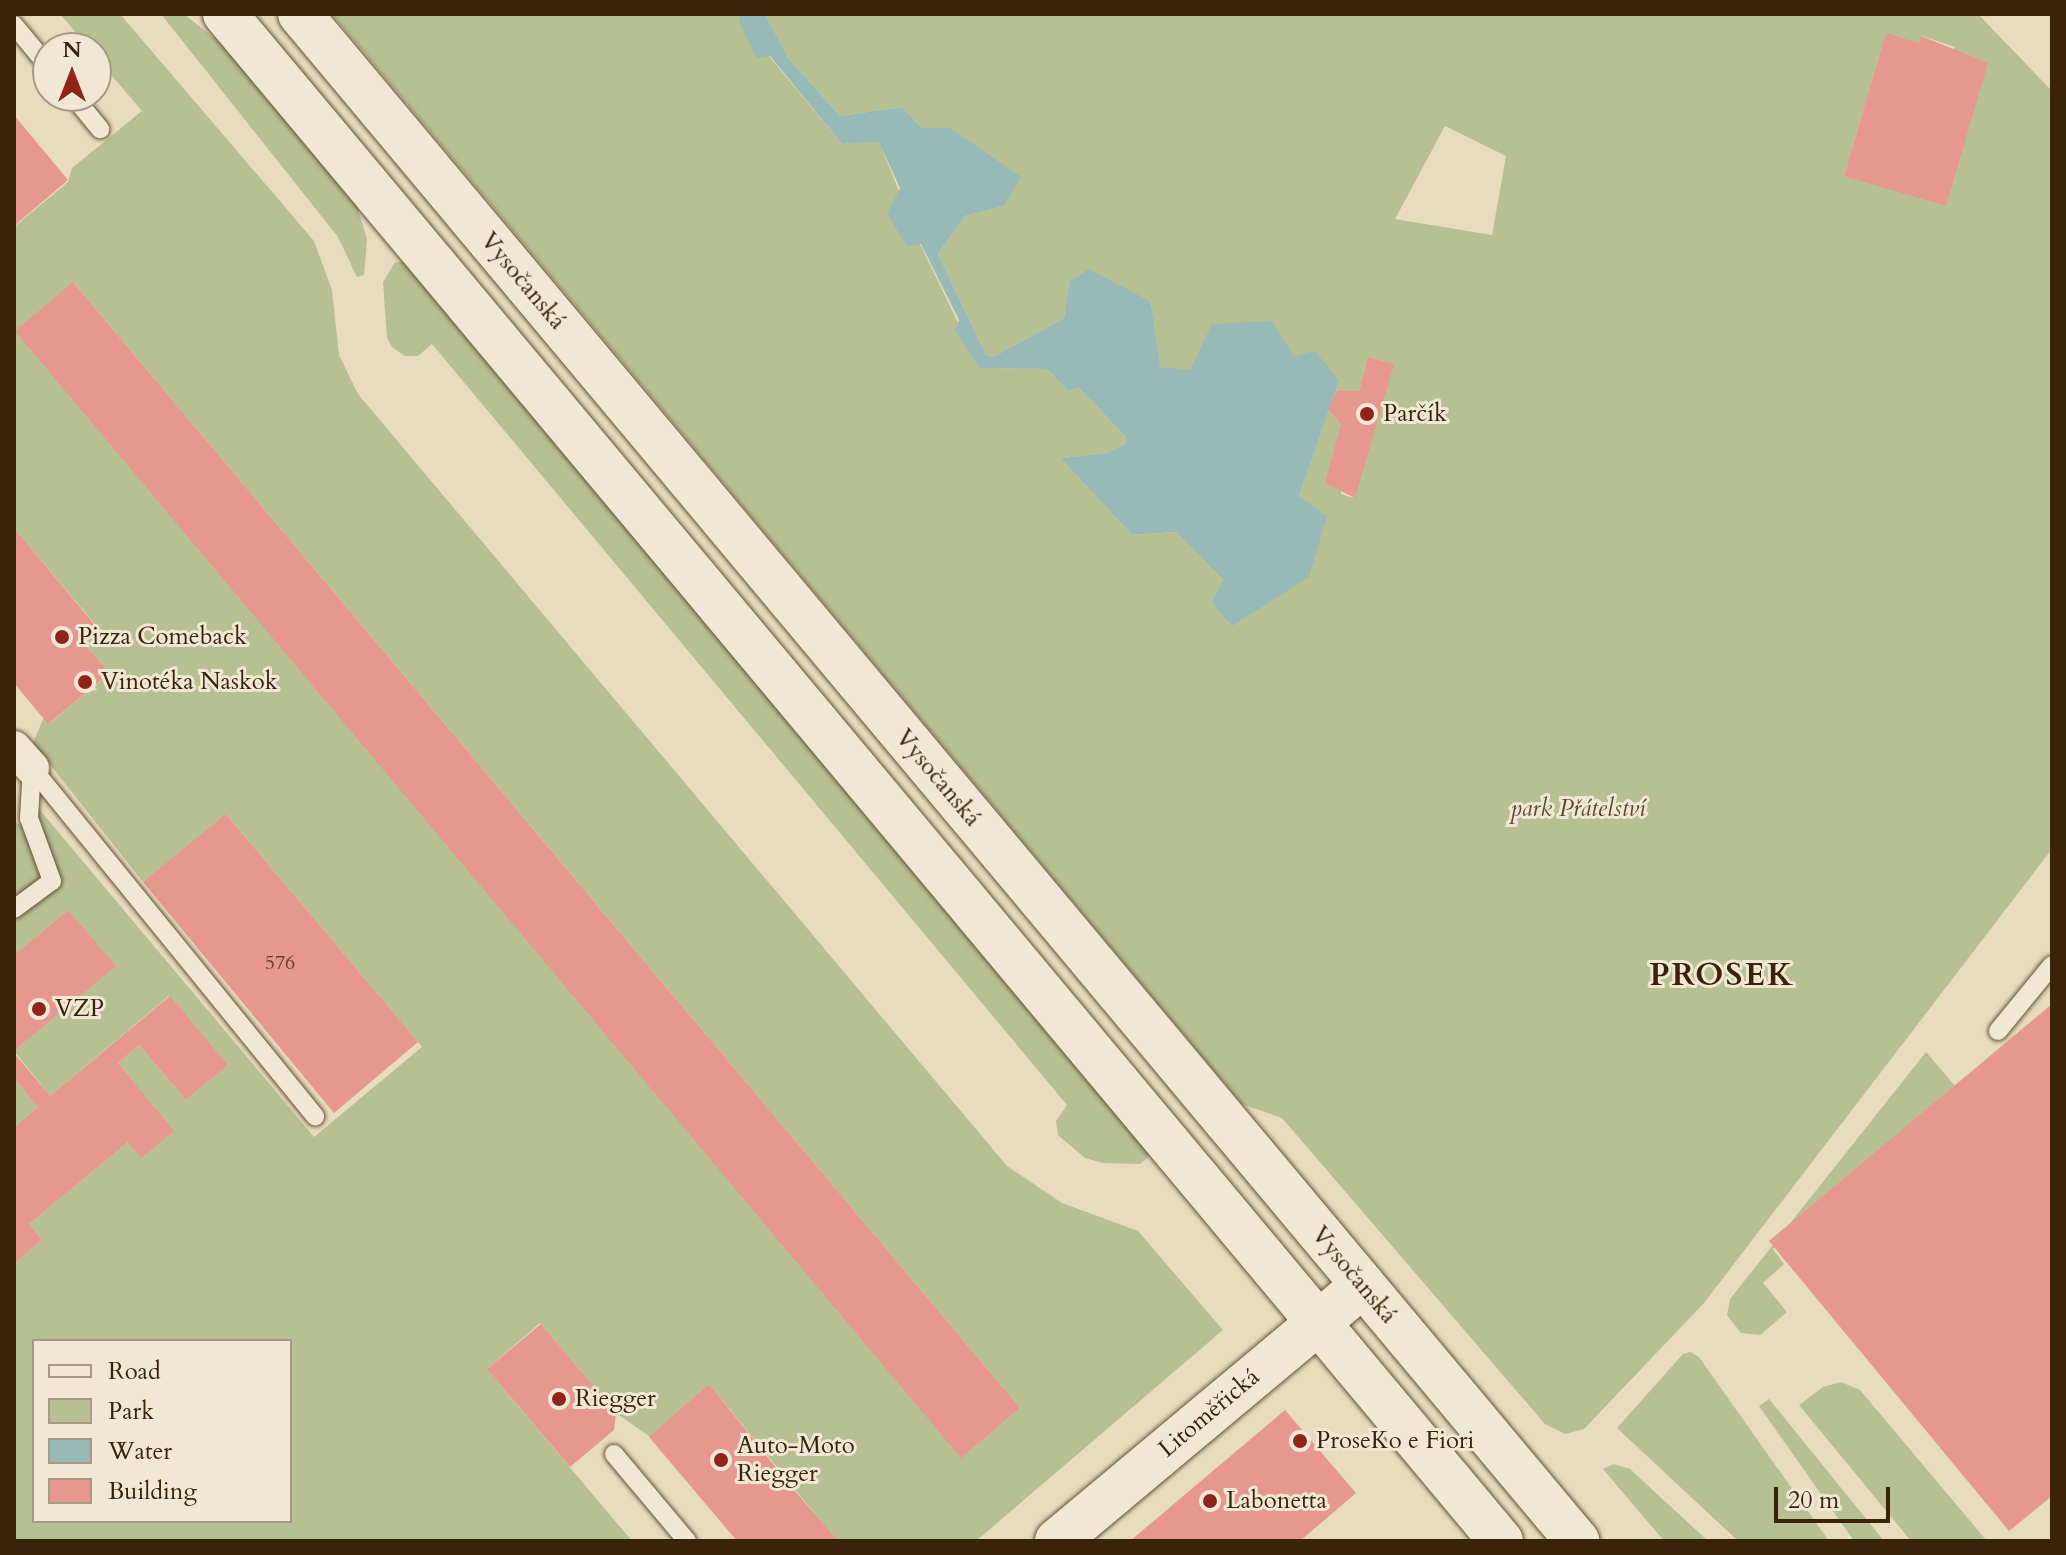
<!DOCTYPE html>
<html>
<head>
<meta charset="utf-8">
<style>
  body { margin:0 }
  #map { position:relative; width:2066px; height:1555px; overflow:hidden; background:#e8dcbf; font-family:Cardo,serif }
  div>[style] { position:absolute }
  .green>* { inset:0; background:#b6c092 }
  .water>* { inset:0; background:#98bab6 }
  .building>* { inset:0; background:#e6988e }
  .roads { filter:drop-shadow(0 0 2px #665136) drop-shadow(0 0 2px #665136) }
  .service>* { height:18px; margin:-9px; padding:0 9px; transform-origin:9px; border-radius:9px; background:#f0e8d5 }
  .minor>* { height:34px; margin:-17px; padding:0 17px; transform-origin:17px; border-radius:17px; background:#f0e8d5 }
  .tertiary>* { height:44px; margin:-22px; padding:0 22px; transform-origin:22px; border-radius:22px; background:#f0e8d5 }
  .secondary>* { height:44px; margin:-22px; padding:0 22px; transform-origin:22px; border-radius:22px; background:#f0e8d5 }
  .dots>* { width:22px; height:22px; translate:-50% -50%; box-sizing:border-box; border:4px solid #f0e8d5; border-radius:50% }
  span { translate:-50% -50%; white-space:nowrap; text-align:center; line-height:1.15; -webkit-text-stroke:6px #f0e8d5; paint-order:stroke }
  .number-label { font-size:20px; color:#65402a }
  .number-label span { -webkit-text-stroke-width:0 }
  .street-label { font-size:24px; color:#3a2309 }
  .poi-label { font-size:24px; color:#3a2309 }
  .left { translate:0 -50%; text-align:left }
  .park-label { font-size:24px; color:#594a2b; font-style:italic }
  .district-label { font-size:32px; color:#3a2309; font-weight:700; letter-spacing:2px }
  .frame { position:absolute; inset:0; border:16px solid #3a2309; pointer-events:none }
  .legend { position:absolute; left:32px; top:1339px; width:260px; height:184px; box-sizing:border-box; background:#f0e8d5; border:2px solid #a79983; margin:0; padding:10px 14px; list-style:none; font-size:24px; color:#3a2309 }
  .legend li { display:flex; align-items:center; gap:16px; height:40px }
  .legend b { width:40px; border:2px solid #a79983 }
  .north { position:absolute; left:32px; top:32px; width:80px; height:80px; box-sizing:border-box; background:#f0e8d5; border:2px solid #a79983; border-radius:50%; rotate:0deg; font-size:22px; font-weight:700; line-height:32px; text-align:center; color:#3a2309 }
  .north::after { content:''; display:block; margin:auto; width:28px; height:36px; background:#8f2418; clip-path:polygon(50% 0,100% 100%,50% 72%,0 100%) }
  .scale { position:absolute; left:1774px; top:1487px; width:116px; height:36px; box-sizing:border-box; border:4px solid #3a2309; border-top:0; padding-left:10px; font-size:24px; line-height:28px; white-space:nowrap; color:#3a2309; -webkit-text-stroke:6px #f0e8d5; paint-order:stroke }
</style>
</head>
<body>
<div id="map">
  <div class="green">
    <i style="clip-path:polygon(evenodd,60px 14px,120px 14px,314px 241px,332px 290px,339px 355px,358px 394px,1007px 1166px,1062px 1203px,1138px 1231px,1223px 1330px,976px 1541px,837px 1541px,709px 1384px,650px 1437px,616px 1413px,540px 1323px,487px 1369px,632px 1541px,14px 1541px,14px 1264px,42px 1240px,29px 1224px,128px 1142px,155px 1109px,118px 1063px,139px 1045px,186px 1100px,228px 1065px,169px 996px,50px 1096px,14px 1051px,115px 966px,68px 910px,14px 955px,14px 822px,21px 825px,39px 809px,314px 1137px,422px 1047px,227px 815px,143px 882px,33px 743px,44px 717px,50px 723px,88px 691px,97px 690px,95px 686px,110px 673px,83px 643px,99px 629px,14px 528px,14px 227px,68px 182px,72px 168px,142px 111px,96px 57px,96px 48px,89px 48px,60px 14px,74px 283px,1020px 1408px,962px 1457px,16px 331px,74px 283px,60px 14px,34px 1341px,290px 1341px,290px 1521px,34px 1521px,34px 1341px)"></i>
    <i style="clip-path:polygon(161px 14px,184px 14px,223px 45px,357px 206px,367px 239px,364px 275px,357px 277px,338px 237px)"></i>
    <i style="clip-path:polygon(evenodd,332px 14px,742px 14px,738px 19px,842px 144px,879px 141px,920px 244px,980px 368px,1047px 369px,1068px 391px,1079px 388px,1126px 437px,1125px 444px,1107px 453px,1062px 458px,1132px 535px,1176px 532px,1223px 580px,1299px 496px,1334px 393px,1294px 356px,1190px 371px,1159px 367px,1151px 302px,1069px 282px,1064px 318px,995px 356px,986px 355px,938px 254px,965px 216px,1004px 206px,950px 128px,922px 128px,902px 107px,840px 116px,789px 59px,765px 14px,1978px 14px,2052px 91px,2052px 849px,1704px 1303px,1584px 1429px,1565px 1434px,1545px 1424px,1282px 1118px,1242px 1104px,332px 14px,1886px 34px,1919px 43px,1922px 36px,1955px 47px,1844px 176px,1886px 34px,332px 14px,1445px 126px,1506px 156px,1492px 235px,1395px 219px,1445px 126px,332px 14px,1368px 357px,1393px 364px,1354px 498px,1341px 494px,1341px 425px,1328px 409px,1338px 391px,1359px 391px,1368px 357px)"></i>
    <i style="clip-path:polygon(395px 262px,405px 262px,1151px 1149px,1147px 1158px,1140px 1164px,1103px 1163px,1085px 1158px,1058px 1135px,1056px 1121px,1067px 1105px,432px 344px,418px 356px,405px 356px,392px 347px,387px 338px,383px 282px)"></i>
    <i style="clip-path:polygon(1926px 1052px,1955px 1086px,1817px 1201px,1773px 1249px,1784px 1264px,1763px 1283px,1787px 1312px,1760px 1335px,1741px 1333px,1727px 1315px,1730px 1299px)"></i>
    <i style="clip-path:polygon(14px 1078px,38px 1107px,14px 1127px)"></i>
    <i style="clip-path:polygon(1690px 1352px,1699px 1357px,1829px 1541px,1738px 1541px,1617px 1428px,1683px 1354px)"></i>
    <i style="clip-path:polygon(1841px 1382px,1860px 1390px,1987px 1541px,1911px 1541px,1799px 1405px,1823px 1387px)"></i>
    <i style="clip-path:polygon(1769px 1399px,1884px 1541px,1854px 1541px,1759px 1406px)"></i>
    <i style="clip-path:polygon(1614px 1464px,1630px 1469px,1708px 1541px,1664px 1541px,1603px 1469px)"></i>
  </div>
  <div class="water">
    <i style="clip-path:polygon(742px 14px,765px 14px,789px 59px,840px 116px,902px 107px,922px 128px,950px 128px,1021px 177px,1004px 206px,965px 216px,938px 254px,986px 355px,995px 356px,1064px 318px,1069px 282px,1089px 269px,1151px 302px,1160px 367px,1190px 370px,1212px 324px,1272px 321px,1294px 356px,1315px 351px,1339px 380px,1299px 496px,1327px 516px,1309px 577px,1232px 626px,1212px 603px,1223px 580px,1176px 532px,1132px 535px,1061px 458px,1107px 453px,1125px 444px,1126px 437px,1079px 388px,1068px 391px,1047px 369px,980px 368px,955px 331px,959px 320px,921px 244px,907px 246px,887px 214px,900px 188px,879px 142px,842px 144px,770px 56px,756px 58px,738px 19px)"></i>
  </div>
  <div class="building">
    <i style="clip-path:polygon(1886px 33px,1919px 43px,1921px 36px,1988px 63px,1946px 206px,1844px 176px)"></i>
    <i style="clip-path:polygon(14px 115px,68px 180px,14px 226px)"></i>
    <i style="clip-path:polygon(73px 282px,1020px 1408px,961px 1458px,15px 331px)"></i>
    <i style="clip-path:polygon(1368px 357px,1394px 364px,1355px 498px,1325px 483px,1341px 425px,1328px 409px,1337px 391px,1359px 391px)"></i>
    <i style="clip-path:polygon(14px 528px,99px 630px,83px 643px,110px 673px,48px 724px,14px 683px)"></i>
    <i style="clip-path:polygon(226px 814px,418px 1042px,334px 1113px,143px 882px)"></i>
    <i style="clip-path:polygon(68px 910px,116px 966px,14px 1051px,14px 955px)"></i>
    <i style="clip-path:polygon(170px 996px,228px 1065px,186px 1100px,139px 1045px,118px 1063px,174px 1131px,141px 1158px,128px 1142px,29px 1224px,42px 1240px,14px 1264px,14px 1127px,38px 1107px,14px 1078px,14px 1053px,50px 1096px)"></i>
    <i style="clip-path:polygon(2052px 1004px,2052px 1496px,2009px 1531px,1769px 1241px)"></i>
    <i style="clip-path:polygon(541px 1324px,616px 1413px,614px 1430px,570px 1467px,487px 1369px)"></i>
    <i style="clip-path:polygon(709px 1384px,789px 1484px,838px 1541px,737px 1541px,649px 1437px)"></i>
    <i style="clip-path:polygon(1285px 1410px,1356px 1493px,1300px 1541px,1130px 1541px)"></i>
  </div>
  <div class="roads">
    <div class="service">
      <i style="left:14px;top:25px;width:53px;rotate:50.3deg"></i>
      <i style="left:73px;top:96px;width:43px;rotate:50.7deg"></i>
      <i style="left:32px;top:768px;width:449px;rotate:50.9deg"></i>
      <i style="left:14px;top:909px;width:47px;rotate:-36.4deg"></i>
      <i style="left:52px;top:881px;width:67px;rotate:-110.1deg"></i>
      <i style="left:29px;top:818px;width:50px;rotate:-86.6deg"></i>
      <i style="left:1998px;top:1031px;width:85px;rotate:-50.7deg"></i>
      <i style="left:614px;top:1454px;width:114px;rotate:50deg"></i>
    </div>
    <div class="minor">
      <i style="left:14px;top:748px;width:27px;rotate:48deg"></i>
    </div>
    <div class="tertiary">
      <i style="left:1057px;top:1541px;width:399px;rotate:-39.9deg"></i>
    </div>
    <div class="secondary">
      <i style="left:225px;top:14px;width:1990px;rotate:50.12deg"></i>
      <i style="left:300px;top:14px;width:1991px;rotate:50.09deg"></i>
    </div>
  </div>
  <div class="dots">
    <i style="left:1367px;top:414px;background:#8f2418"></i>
    <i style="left:62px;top:637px;background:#8f2418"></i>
    <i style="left:85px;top:682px;background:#8f2418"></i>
    <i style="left:39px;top:1009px;background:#8f2418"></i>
    <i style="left:559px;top:1399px;background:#8f2418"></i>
    <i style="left:1300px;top:1441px;background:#8f2418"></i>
    <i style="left:721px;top:1460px;background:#8f2418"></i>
    <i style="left:1210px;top:1501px;background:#8f2418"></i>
  </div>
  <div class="number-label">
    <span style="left:280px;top:962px">576</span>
  </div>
  <div class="street-label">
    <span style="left:523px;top:281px;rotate:50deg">Vysočanská</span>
    <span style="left:938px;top:778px;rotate:50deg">Vysočanská</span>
    <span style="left:1354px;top:1275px;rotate:50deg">Vysočanská</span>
    <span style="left:1209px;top:1413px;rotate:-40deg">Litoměřická</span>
  </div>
  <div class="poi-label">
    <span class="left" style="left:1383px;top:414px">Parčík</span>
    <span class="left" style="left:78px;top:637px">Pizza Comeback</span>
    <span class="left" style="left:101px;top:682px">Vinotéka Naskok</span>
    <span class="left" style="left:55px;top:1009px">VZP</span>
    <span class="left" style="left:575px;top:1399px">Riegger</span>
    <span class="left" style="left:1316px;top:1441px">ProseKo e Fiori</span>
    <span class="left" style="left:737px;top:1460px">Auto-Moto<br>Riegger</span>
    <span class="left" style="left:1226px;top:1501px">Labonetta</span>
  </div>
  <div class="park-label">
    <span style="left:1578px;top:809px">park Přátelství</span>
  </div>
  <div class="district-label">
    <span style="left:1722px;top:975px">PROSEK</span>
  </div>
  <div class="frame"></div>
  <ul class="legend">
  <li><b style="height:10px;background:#f0e8d5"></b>Road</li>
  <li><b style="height:22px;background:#b6c092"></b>Park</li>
  <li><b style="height:22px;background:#98bab6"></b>Water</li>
  <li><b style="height:22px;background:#e6988e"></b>Building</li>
  </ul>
  <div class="north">N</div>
  <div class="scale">20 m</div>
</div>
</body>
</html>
